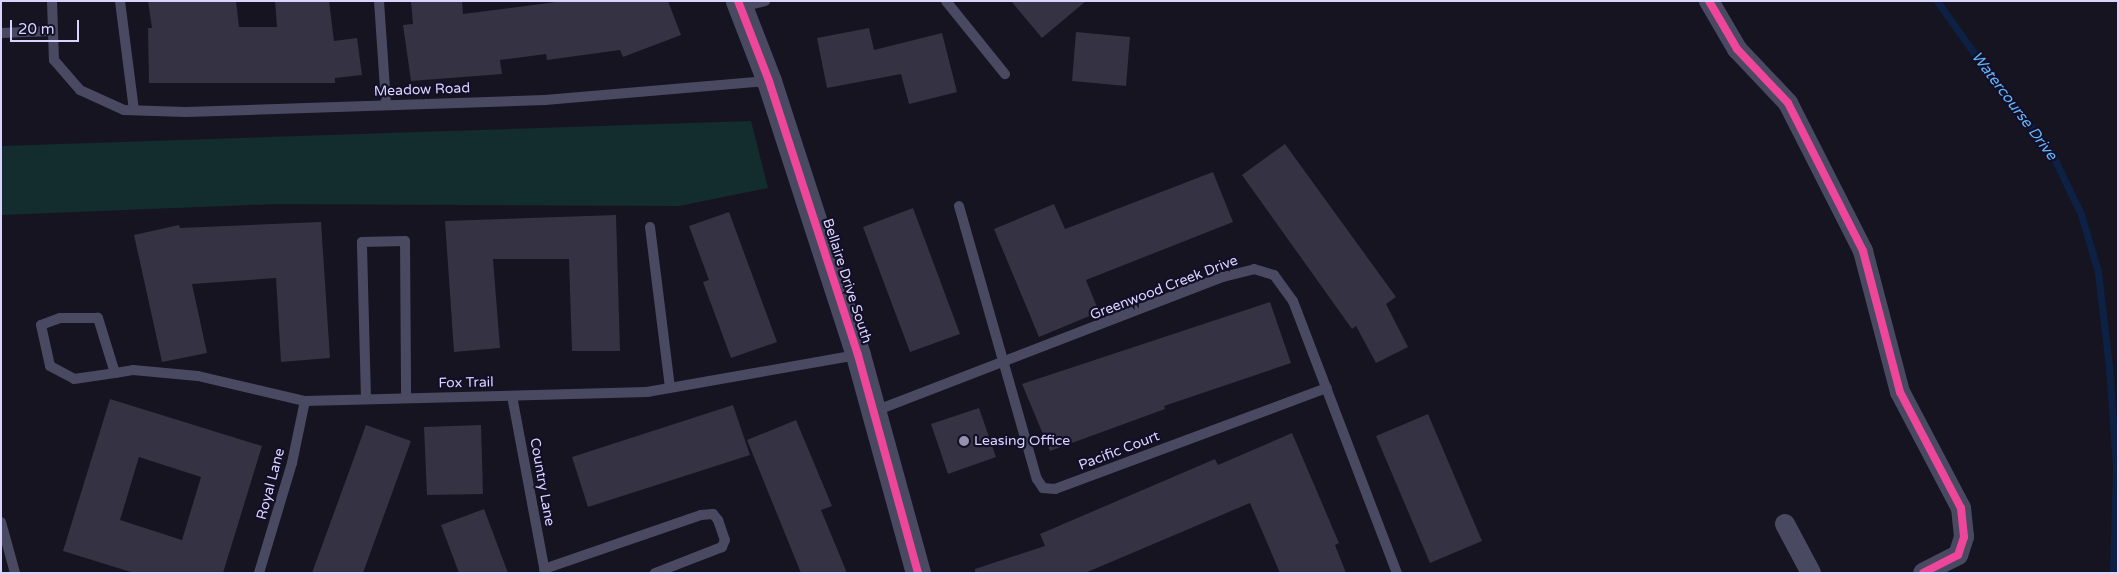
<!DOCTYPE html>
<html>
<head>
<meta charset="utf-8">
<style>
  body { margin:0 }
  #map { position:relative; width:2119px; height:574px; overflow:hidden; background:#161421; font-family:"Varela Round",sans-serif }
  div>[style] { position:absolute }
  .green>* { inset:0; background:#132c2d }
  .stream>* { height:7px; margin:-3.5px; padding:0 3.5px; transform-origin:3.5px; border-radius:3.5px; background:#0d2144 }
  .building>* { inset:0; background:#343243 }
  .service>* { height:10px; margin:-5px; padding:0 5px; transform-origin:5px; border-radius:5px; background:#4a4962 }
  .minor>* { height:20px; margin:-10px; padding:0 10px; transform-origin:10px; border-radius:10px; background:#4a4962 }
  .tertiary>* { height:25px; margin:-12.5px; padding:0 12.5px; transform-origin:12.5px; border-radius:12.5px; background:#4a4962 }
  .cycleway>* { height:8px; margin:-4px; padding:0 4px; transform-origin:4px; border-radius:4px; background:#ed469a }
  .dots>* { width:14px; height:14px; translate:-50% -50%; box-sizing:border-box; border:2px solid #130f26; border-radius:50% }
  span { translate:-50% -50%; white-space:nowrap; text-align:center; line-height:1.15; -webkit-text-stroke:4.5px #130f26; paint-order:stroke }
  .street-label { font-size:14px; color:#d9d4ff }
  .poi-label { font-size:14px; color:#d9d4ff }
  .left { translate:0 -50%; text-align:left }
  .water-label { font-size:15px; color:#62b6ff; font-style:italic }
  .frame { position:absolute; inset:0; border:2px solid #d9d4ff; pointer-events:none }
  .scale { position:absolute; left:10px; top:20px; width:69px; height:22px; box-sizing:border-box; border:2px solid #d9d4ff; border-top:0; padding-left:6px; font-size:15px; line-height:18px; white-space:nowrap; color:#d9d4ff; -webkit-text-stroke:4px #130f26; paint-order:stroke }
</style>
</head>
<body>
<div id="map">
  <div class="green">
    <i style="clip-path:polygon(751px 121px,768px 188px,679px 206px,276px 204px,1px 215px,1px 146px)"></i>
  </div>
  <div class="stream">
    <i style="left:1937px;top:1px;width:85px;rotate:54.6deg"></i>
    <i style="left:1986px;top:70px;width:105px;rotate:51.6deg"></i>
    <i style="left:2051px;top:152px;width:69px;rotate:64.2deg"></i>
    <i style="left:2081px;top:214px;width:60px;rotate:73.7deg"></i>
    <i style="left:2098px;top:272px;width:96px;rotate:83.4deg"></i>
    <i style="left:2109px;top:367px;width:99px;rotate:86deg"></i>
    <i style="left:2116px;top:466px;width:107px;rotate:91.6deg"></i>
  </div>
  <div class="building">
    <i style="clip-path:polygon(148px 1px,236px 1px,239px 27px,277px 27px,275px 1px,329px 1px,334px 41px,357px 38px,362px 75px,335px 78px,335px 83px,149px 83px,148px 28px,152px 28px)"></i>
    <i style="clip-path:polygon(411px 1px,462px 1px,463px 14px,564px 1px,668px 1px,681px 35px,623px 57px,620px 50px,547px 60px,546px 54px,500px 60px,502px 74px,411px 81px,403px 25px,413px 24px)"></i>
    <i style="clip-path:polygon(1011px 1px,1086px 1px,1042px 38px)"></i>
    <i style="clip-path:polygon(869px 28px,874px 50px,942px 33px,957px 92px,909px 104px,901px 74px,827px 88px,817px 38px)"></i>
    <i style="clip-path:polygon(1076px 32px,1130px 37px,1126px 86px,1072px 81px)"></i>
    <i style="clip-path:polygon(1285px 144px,1396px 297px,1386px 304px,1408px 347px,1376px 363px,1356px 326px,1352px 329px,1242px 175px)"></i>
    <i style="clip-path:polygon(1213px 172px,1233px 222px,1086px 280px,1099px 312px,1039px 337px,994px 229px,1054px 204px,1065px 229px)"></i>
    <i style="clip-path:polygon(913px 208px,960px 334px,910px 352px,863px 227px)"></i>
    <i style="clip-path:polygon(729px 212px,777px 342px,731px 358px,703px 282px,709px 280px,689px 226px)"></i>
    <i style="clip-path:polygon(616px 215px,620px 351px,572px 351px,569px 259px,493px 259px,500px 348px,454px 352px,445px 221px)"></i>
    <i style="clip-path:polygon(321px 222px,330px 358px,281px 362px,276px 278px,192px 284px,207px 353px,162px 362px,134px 235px,179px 225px,180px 228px)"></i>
    <i style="clip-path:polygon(1270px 302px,1291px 363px,1164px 406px,1165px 409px,1050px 451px,1022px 384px)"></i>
    <i style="clip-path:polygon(evenodd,110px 399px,262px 446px,223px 573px,134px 573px,63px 551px,110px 399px,139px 457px,201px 477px,182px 540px,120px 520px,139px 457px)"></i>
    <i style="clip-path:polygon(733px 405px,750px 455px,588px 507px,572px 457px)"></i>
    <i style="clip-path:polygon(979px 408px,996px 457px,948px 474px,931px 424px)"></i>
    <i style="clip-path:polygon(1428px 414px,1482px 541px,1430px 563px,1376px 436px)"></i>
    <i style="clip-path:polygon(796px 420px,832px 506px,821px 510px,847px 573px,801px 573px,747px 440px)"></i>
    <i style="clip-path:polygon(366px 425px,411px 441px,363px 573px,312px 573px)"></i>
    <i style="clip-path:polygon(481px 425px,483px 494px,427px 495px,424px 427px)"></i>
    <i style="clip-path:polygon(1292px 433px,1339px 543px,1335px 545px,1346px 573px,1280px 573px,1250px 503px,1085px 573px,975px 573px,975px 569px,1045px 546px,1040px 534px,1215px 459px,1218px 465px)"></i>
    <i style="clip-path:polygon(484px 509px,508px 573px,459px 573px,441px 525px)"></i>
  </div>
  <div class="service">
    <i style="left:52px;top:1px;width:59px;rotate:88.1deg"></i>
    <i style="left:54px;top:60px;width:40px;rotate:49deg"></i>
    <i style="left:80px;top:90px;width:48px;rotate:24.4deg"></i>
    <i style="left:124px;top:110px;width:62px;rotate:1.8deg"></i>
    <i style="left:186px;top:112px;width:359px;rotate:-1.9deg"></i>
    <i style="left:545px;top:100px;width:224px;rotate:-4.9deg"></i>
    <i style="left:120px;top:1px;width:110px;rotate:82.7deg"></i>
    <i style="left:379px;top:1px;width:104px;rotate:86.1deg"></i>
    <i style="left:946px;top:1px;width:94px;rotate:51.1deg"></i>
    <i style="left:741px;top:7px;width:25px;rotate:-14deg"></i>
    <i style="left:1px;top:33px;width:52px;rotate:-2.2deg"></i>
    <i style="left:959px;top:206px;width:284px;rotate:74.1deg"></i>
    <i style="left:1037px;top:479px;width:11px;rotate:56deg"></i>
    <i style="left:1043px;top:488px;width:12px;rotate:5deg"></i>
    <i style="left:1055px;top:489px;width:290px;rotate:-20.4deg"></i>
    <i style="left:650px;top:227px;width:162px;rotate:82.9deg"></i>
    <i style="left:115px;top:373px;width:58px;rotate:-107.2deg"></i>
    <i style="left:98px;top:318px;width:38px;rotate:180deg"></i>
    <i style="left:60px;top:318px;width:20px;rotate:160deg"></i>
    <i style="left:41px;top:325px;width:42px;rotate:77.6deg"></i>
    <i style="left:50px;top:366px;width:27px;rotate:28deg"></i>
    <i style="left:74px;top:379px;width:41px;rotate:-8.3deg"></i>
    <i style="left:115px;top:373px;width:18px;rotate:-9deg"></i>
    <i style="left:133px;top:370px;width:65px;rotate:5.3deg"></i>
    <i style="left:198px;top:376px;width:110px;rotate:13.2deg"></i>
    <i style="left:305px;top:401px;width:342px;rotate:-1.5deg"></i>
    <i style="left:647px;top:392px;width:213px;rotate:-10deg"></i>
    <i style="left:512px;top:396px;width:180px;rotate:79.4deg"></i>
    <i style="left:366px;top:399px;width:157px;rotate:-91.5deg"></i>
    <i style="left:362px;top:242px;width:43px;rotate:-1.3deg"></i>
    <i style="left:405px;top:241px;width:157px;rotate:89.6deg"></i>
    <i style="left:875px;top:411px;width:373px;rotate:-21.1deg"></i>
    <i style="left:1223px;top:277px;width:32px;rotate:-14deg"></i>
    <i style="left:1254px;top:269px;width:21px;rotate:17deg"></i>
    <i style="left:1274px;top:275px;width:32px;rotate:54deg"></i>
    <i style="left:1293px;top:301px;width:291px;rotate:69.1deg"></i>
    <i style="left:1px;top:522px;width:53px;rotate:74.6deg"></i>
    <i style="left:544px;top:569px;width:166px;rotate:-19deg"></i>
    <i style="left:701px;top:515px;width:12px;rotate:-5deg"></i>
    <i style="left:713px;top:514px;width:8px;rotate:50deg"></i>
    <i style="left:718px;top:520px;width:21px;rotate:71deg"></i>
    <i style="left:725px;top:540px;width:8px;rotate:113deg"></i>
    <i style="left:722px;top:547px;width:72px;rotate:158.8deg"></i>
    <i style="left:259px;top:573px;width:115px;rotate:-73.3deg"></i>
    <i style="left:292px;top:463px;width:63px;rotate:-78.2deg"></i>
  </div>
  <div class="minor">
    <i style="left:1709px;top:1px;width:56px;rotate:59.7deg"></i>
    <i style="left:1737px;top:49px;width:74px;rotate:46.6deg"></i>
    <i style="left:1788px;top:103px;width:166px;rotate:63.1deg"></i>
    <i style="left:1863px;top:251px;width:146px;rotate:75.3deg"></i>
    <i style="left:1900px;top:392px;width:131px;rotate:62.3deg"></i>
    <i style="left:1961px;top:508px;width:29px;rotate:84deg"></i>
    <i style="left:1964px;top:537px;width:19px;rotate:108deg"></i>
    <i style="left:1958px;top:555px;width:39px;rotate:153deg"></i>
    <i style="left:1785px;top:524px;width:55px;rotate:62deg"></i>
  </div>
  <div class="tertiary">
    <i style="left:738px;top:1px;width:86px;rotate:68.8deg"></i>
    <i style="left:769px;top:81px;width:288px;rotate:72deg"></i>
    <i style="left:858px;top:355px;width:226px;rotate:74.6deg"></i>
  </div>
  <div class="cycleway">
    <i style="left:738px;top:1px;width:86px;rotate:68.8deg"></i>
    <i style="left:769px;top:81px;width:288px;rotate:72deg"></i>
    <i style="left:858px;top:355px;width:226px;rotate:74.6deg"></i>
    <i style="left:1709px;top:1px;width:56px;rotate:59.7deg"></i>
    <i style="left:1737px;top:49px;width:74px;rotate:46.6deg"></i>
    <i style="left:1788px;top:103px;width:166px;rotate:63.1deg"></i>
    <i style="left:1863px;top:251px;width:146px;rotate:75.3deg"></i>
    <i style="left:1900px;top:392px;width:131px;rotate:62.3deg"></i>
    <i style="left:1961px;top:508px;width:29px;rotate:84deg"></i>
    <i style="left:1964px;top:537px;width:19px;rotate:108deg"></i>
    <i style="left:1958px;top:555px;width:39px;rotate:153deg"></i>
  </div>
  <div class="dots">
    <i style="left:964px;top:441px;background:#9591b1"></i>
  </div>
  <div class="street-label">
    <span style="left:422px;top:90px;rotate:-2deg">Meadow Road</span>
    <span style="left:847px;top:281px;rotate:72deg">Bellaire Drive South</span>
    <span style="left:1164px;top:288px;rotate:-21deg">Greenwood Creek Drive</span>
    <span style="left:466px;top:383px;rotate:-1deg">Fox Trail</span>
    <span style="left:1119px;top:451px;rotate:-21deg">Pacific Court</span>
    <span style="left:542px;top:482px;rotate:80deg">Country Lane</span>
    <span style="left:271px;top:484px;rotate:-75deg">Royal Lane</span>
  </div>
  <div class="poi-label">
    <span class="left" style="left:974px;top:441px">Leasing Office</span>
  </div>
  <div class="water-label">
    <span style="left:2014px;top:106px;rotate:53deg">Watercourse Drive</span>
  </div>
  <div class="frame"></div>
  <div class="scale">20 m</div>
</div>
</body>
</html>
